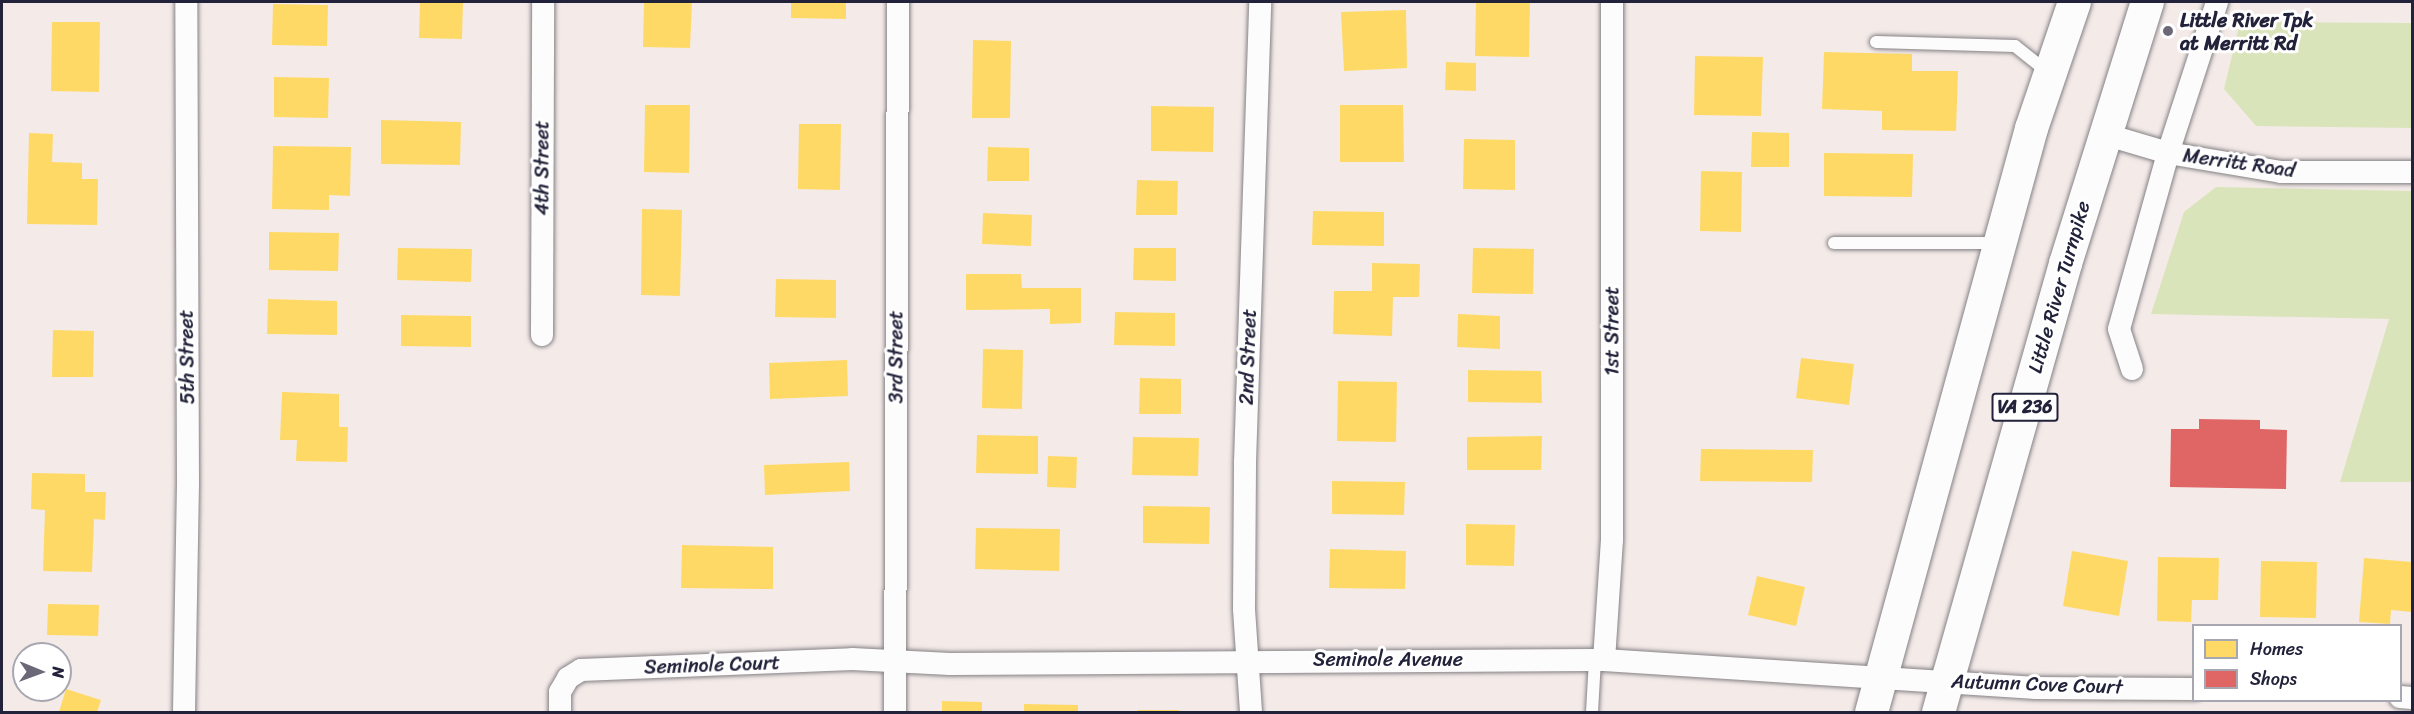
<!DOCTYPE html>
<html>
<head>
<meta charset="utf-8">
<style>
  body { margin:0 }
  #map { position:relative; width:2414px; height:714px; overflow:hidden; background:#f4ebe9; font-family:Sriracha,sans-serif }
  div>[style] { position:absolute }
  .green>* { inset:0; background:#dae4bb }
  .homes>* { inset:0; background:#ffd966 }
  .shops>* { inset:0; background:#e06666 }
  .roads { filter:drop-shadow(0 0 2px #858185) drop-shadow(0 0 2px #858185) }
  .lane>* { height:12px; margin:-6px; padding:0 6px; transform-origin:6px; border-radius:6px; background:#fdfcfc }
  .street>* { height:22px; margin:-11px; padding:0 11px; transform-origin:11px; border-radius:11px; background:#fdfcfc }
  .primary>* { height:33px; margin:-16.5px; padding:0 16.5px; transform-origin:16.5px; border-radius:16.5px; background:#fdfcfc }
  .dots>* { width:16px; height:16px; translate:-50% -50%; box-sizing:border-box; border:3px solid #fff; border-radius:50% }
  span { translate:-50% -50%; white-space:nowrap; text-align:center; line-height:1.15; -webkit-text-stroke:6px #fff; paint-order:stroke }
  .shield-label span { padding:2px 4px; background:#fff; border:2px solid; border-radius:4px; -webkit-text-stroke-width:0 }
  .shield-label { font-size:18px; color:#22223b; font-weight:700 }
  .poi-label { font-size:20px; color:#22223b; font-weight:700 }
  .left { translate:0 -50%; text-align:left }
  .street-label { font-size:20px; color:#22223b }
  .frame { position:absolute; inset:0; border:3px solid #22223b; pointer-events:none }
  .legend { position:absolute; left:2192px; top:624px; width:210px; height:78px; box-sizing:border-box; background:#fff; border:2px solid #a7a7b1; margin:0; padding:8px 10px; list-style:none; font-size:18px; color:#22223b }
  .legend li { display:flex; align-items:center; gap:12px; height:30px }
  .legend b { width:30px; border:2px solid #a7a7b1 }
  .north { position:absolute; left:12px; top:642px; width:60px; height:60px; box-sizing:border-box; background:#fff; border:2px solid #a7a7b1; border-radius:50%; rotate:91deg; font-size:16px; font-weight:700; line-height:24px; text-align:center; color:#22223b }
  .north::after { content:''; display:block; margin:auto; width:21px; height:27px; background:#6c6878; clip-path:polygon(50% 0,100% 100%,50% 72%,0 100%) }
</style>
</head>
<body>
<div id="map">
  <div class="green">
    <i style="clip-path:polygon(2240px 22px,2412px 23px,2412px 128px,2256px 126px,2224px 89px)"></i>
    <i style="clip-path:polygon(2216px 187px,2412px 191px,2412px 482px,2340px 482px,2389px 319px,2151px 314px,2184px 212px)"></i>
  </div>
  <div class="homes">
    <i style="clip-path:polygon(420px 2px,463px 2px,462px 39px,419px 38px)"></i>
    <i style="clip-path:polygon(644px 2px,692px 2px,690px 48px,643px 47px)"></i>
    <i style="clip-path:polygon(791px 2px,846px 2px,846px 19px,791px 18px)"></i>
    <i style="clip-path:polygon(1476px 2px,1530px 2px,1529px 57px,1475px 56px)"></i>
    <i style="clip-path:polygon(273px 4px,328px 5px,327px 46px,272px 45px)"></i>
    <i style="clip-path:polygon(1406px 10px,1407px 68px,1344px 71px,1341px 12px)"></i>
    <i style="clip-path:polygon(52px 22px,100px 22px,99px 92px,51px 91px)"></i>
    <i style="clip-path:polygon(973px 40px,1011px 41px,1010px 118px,972px 118px)"></i>
    <i style="clip-path:polygon(1824px 52px,1912px 54px,1912px 71px,1958px 71px,1956px 131px,1882px 130px,1882px 111px,1822px 109px)"></i>
    <i style="clip-path:polygon(1695px 56px,1763px 57px,1761px 116px,1694px 115px)"></i>
    <i style="clip-path:polygon(1446px 62px,1476px 63px,1476px 91px,1445px 90px)"></i>
    <i style="clip-path:polygon(274px 77px,329px 78px,328px 118px,274px 117px)"></i>
    <i style="clip-path:polygon(645px 105px,690px 105px,689px 173px,644px 172px)"></i>
    <i style="clip-path:polygon(1340px 105px,1403px 105px,1404px 162px,1340px 162px)"></i>
    <i style="clip-path:polygon(1151px 106px,1214px 107px,1213px 152px,1151px 151px)"></i>
    <i style="clip-path:polygon(381px 120px,461px 122px,460px 165px,381px 164px)"></i>
    <i style="clip-path:polygon(799px 124px,841px 124px,840px 190px,798px 189px)"></i>
    <i style="clip-path:polygon(1752px 132px,1789px 133px,1789px 167px,1751px 167px)"></i>
    <i style="clip-path:polygon(29px 133px,53px 134px,52px 162px,82px 163px,82px 179px,98px 179px,97px 225px,27px 224px)"></i>
    <i style="clip-path:polygon(1464px 139px,1515px 140px,1515px 190px,1463px 189px)"></i>
    <i style="clip-path:polygon(273px 146px,351px 147px,350px 196px,329px 195px,329px 210px,272px 209px)"></i>
    <i style="clip-path:polygon(988px 147px,1029px 148px,1029px 181px,987px 181px)"></i>
    <i style="clip-path:polygon(1824px 153px,1913px 154px,1912px 197px,1824px 196px)"></i>
    <i style="clip-path:polygon(1701px 171px,1742px 172px,1741px 232px,1700px 231px)"></i>
    <i style="clip-path:polygon(1137px 180px,1178px 181px,1177px 215px,1136px 215px)"></i>
    <i style="clip-path:polygon(642px 209px,682px 210px,680px 296px,641px 295px)"></i>
    <i style="clip-path:polygon(1313px 211px,1384px 212px,1384px 246px,1312px 245px)"></i>
    <i style="clip-path:polygon(983px 213px,1032px 215px,1031px 246px,982px 244px)"></i>
    <i style="clip-path:polygon(269px 232px,339px 233px,338px 271px,269px 270px)"></i>
    <i style="clip-path:polygon(398px 248px,472px 249px,471px 282px,397px 280px)"></i>
    <i style="clip-path:polygon(1134px 248px,1176px 248px,1176px 281px,1133px 280px)"></i>
    <i style="clip-path:polygon(1473px 248px,1534px 249px,1533px 294px,1472px 293px)"></i>
    <i style="clip-path:polygon(1372px 263px,1420px 264px,1419px 297px,1393px 297px,1392px 336px,1333px 334px,1334px 291px,1372px 291px)"></i>
    <i style="clip-path:polygon(966px 274px,1021px 274px,1022px 288px,1081px 288px,1081px 323px,1050px 324px,1050px 309px,966px 310px)"></i>
    <i style="clip-path:polygon(776px 279px,836px 280px,836px 318px,775px 317px)"></i>
    <i style="clip-path:polygon(268px 299px,337px 301px,337px 335px,267px 334px)"></i>
    <i style="clip-path:polygon(1115px 312px,1175px 313px,1175px 346px,1114px 345px)"></i>
    <i style="clip-path:polygon(1458px 314px,1500px 316px,1500px 349px,1457px 347px)"></i>
    <i style="clip-path:polygon(401px 315px,471px 316px,471px 347px,401px 346px)"></i>
    <i style="clip-path:polygon(53px 330px,94px 331px,93px 377px,52px 377px)"></i>
    <i style="clip-path:polygon(983px 349px,1023px 350px,1022px 409px,982px 408px)"></i>
    <i style="clip-path:polygon(1801px 358px,1854px 364px,1849px 405px,1796px 398px)"></i>
    <i style="clip-path:polygon(847px 360px,848px 396px,770px 399px,769px 363px)"></i>
    <i style="clip-path:polygon(1468px 370px,1541px 371px,1542px 403px,1468px 402px)"></i>
    <i style="clip-path:polygon(1140px 378px,1181px 379px,1181px 414px,1139px 414px)"></i>
    <i style="clip-path:polygon(1338px 381px,1397px 382px,1396px 442px,1337px 441px)"></i>
    <i style="clip-path:polygon(282px 392px,339px 394px,339px 427px,348px 427px,347px 462px,296px 461px,297px 440px,280px 440px)"></i>
    <i style="clip-path:polygon(977px 435px,1038px 436px,1038px 474px,976px 473px)"></i>
    <i style="clip-path:polygon(1542px 436px,1541px 470px,1467px 470px,1467px 437px)"></i>
    <i style="clip-path:polygon(1133px 437px,1199px 438px,1198px 476px,1132px 475px)"></i>
    <i style="clip-path:polygon(1701px 449px,1813px 450px,1812px 482px,1700px 481px)"></i>
    <i style="clip-path:polygon(1048px 456px,1077px 457px,1076px 488px,1047px 487px)"></i>
    <i style="clip-path:polygon(849px 462px,850px 491px,765px 495px,764px 465px)"></i>
    <i style="clip-path:polygon(32px 473px,85px 474px,85px 492px,106px 492px,105px 520px,94px 519px,92px 572px,43px 571px,45px 510px,31px 509px)"></i>
    <i style="clip-path:polygon(1332px 481px,1405px 482px,1404px 515px,1332px 514px)"></i>
    <i style="clip-path:polygon(1143px 506px,1210px 507px,1209px 544px,1143px 543px)"></i>
    <i style="clip-path:polygon(1466px 524px,1515px 525px,1514px 566px,1466px 565px)"></i>
    <i style="clip-path:polygon(976px 528px,1060px 529px,1059px 571px,975px 569px)"></i>
    <i style="clip-path:polygon(682px 545px,773px 547px,773px 589px,681px 588px)"></i>
    <i style="clip-path:polygon(1330px 549px,1406px 551px,1405px 589px,1329px 588px)"></i>
    <i style="clip-path:polygon(2072px 551px,2128px 561px,2119px 616px,2063px 606px)"></i>
    <i style="clip-path:polygon(2158px 557px,2219px 558px,2218px 600px,2192px 600px,2191px 622px,2157px 621px)"></i>
    <i style="clip-path:polygon(2364px 558px,2412px 562px,2412px 612px,2391px 610px,2390px 624px,2359px 622px)"></i>
    <i style="clip-path:polygon(2261px 561px,2317px 562px,2316px 618px,2260px 617px)"></i>
    <i style="clip-path:polygon(1757px 576px,1805px 587px,1796px 626px,1748px 615px)"></i>
    <i style="clip-path:polygon(48px 604px,99px 605px,98px 636px,47px 635px)"></i>
    <i style="clip-path:polygon(66px 689px,101px 700px,97px 712px,59px 712px)"></i>
    <i style="clip-path:polygon(942px 701px,982px 702px,982px 712px,942px 712px)"></i>
    <i style="clip-path:polygon(1024px 704px,1078px 705px,1078px 712px,1024px 712px)"></i>
    <i style="clip-path:polygon(1138px 710px,1179px 710px,1179px 712px,1138px 712px)"></i>
  </div>
  <div class="shops">
    <i style="clip-path:polygon(2199px 419px,2260px 420px,2260px 429px,2287px 430px,2286px 489px,2170px 487px,2171px 429px,2199px 429px)"></i>
  </div>
  <div class="roads">
    <div class="lane">
      <i style="left:1876px;top:42px;width:139px;rotate:1.6deg"></i>
      <i style="left:2015px;top:46px;width:43px;rotate:38.5deg"></i>
      <i style="left:1834px;top:243px;width:165px"></i>
      <i style="left:1592px;top:712px;width:52px;rotate:-86.7deg"></i>
    </div>
    <div class="street">
      <i style="left:2104px;top:134px;width:67px;rotate:16.5deg"></i>
      <i style="left:2168px;top:153px;width:115px;rotate:9.5deg"></i>
      <i style="left:2281px;top:172px;width:131px"></i>
      <i style="left:542px;top:335px;width:333px;rotate:-89.8deg"></i>
      <i style="left:2132px;top:369px;width:42px;rotate:-108deg"></i>
      <i style="left:2119px;top:329px;width:183px;rotate:-74.4deg"></i>
      <i style="left:2168px;top:153px;width:159px;rotate:-72deg"></i>
      <i style="left:1604px;top:660px;width:120px;rotate:-86.2deg"></i>
      <i style="left:1612px;top:540px;width:538px;rotate:-90deg"></i>
      <i style="left:2400px;top:697px;width:12px;rotate:5deg"></i>
      <i style="left:184px;top:712px;width:228px;rotate:-89deg"></i>
      <i style="left:188px;top:484px;width:482px;rotate:-90.2deg"></i>
      <i style="left:560px;top:712px;width:20px;rotate:-90deg"></i>
      <i style="left:560px;top:692px;width:16px;rotate:-60deg"></i>
      <i style="left:568px;top:678px;width:15px;rotate:-32deg"></i>
      <i style="left:581px;top:670px;width:271px;rotate:-2.3deg"></i>
      <i style="left:852px;top:659px;width:98px;rotate:2.9deg"></i>
      <i style="left:950px;top:664px;width:654px;rotate:-0.35deg"></i>
      <i style="left:1604px;top:660px;width:433px;rotate:3.7deg"></i>
      <i style="left:2036px;top:688px;width:158px;rotate:0.4deg"></i>
      <i style="left:895px;top:712px;width:710px;rotate:-89.76deg"></i>
      <i style="left:1251px;top:712px;width:103px;rotate:-93.9deg"></i>
      <i style="left:1244px;top:609px;width:147px;rotate:-89.6deg"></i>
      <i style="left:1245px;top:462px;width:460px;rotate:-88.1deg"></i>
    </div>
    <div class="primary">
      <i style="left:1871px;top:712px;width:606px;rotate:-74.68deg"></i>
      <i style="left:2031px;top:128px;width:133px;rotate:-71.2deg"></i>
      <i style="left:1938px;top:712px;width:467px;rotate:-74.2deg"></i>
      <i style="left:2065px;top:263px;width:274px;rotate:-72.6deg"></i>
    </div>
  </div>
  <div class="dots">
    <i style="left:2168px;top:31px;background:#6c6878"></i>
  </div>
  <div class="shield-label">
    <span style="left:2025px;top:407px">VA 236</span>
  </div>
  <div class="poi-label">
    <span class="left" style="left:2180px;top:32px">Little River Tpk<br>at Merritt Rd</span>
  </div>
  <div class="street-label">
    <span style="left:2239px;top:163px;rotate:8deg">Merritt Road</span>
    <span style="left:542px;top:168px;rotate:-90deg">4th Street</span>
    <span style="left:2059px;top:287px;rotate:-74deg">Little River Turnpike</span>
    <span style="left:1612px;top:331px;rotate:-90deg">1st Street</span>
    <span style="left:187px;top:357px;rotate:-91deg">5th Street</span>
    <span style="left:896px;top:357px;rotate:-90deg">3rd Street</span>
    <span style="left:1248px;top:357px;rotate:-88deg">2nd Street</span>
    <span style="left:1388px;top:659px">Seminole Avenue</span>
    <span style="left:712px;top:665px;rotate:-2deg">Seminole Court</span>
    <span style="left:2037px;top:684px;rotate:2deg">Autumn Cove Court</span>
  </div>
  <div class="frame"></div>
  <ul class="legend">
  <li><b style="height:16px;background:#ffd966"></b>Homes</li>
  <li><b style="height:16px;background:#e06666"></b>Shops</li>
  </ul>
  <div class="north">N</div>
</div>
</body>
</html>
